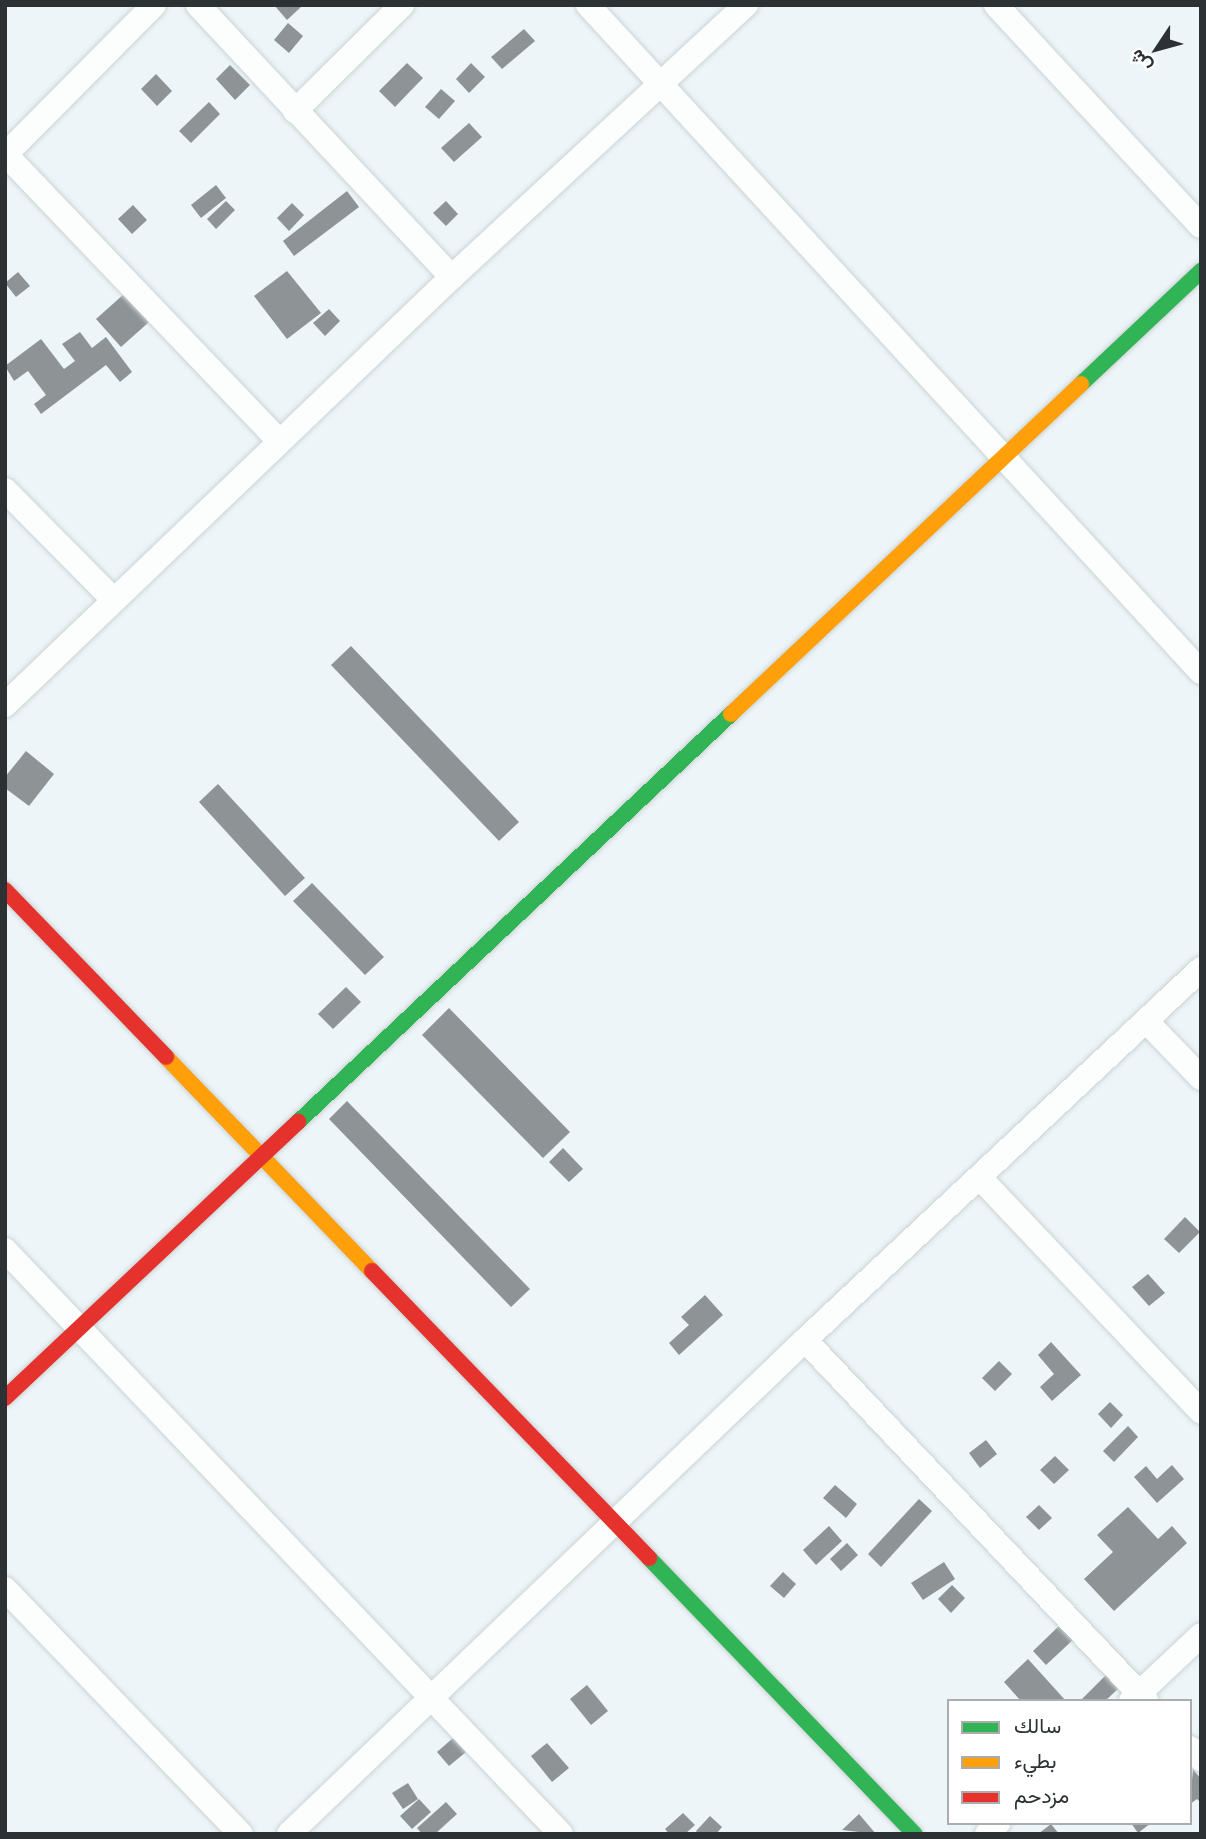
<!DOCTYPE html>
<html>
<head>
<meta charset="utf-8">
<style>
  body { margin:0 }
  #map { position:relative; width:1206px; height:1839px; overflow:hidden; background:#edf5f8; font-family:"Exo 2",Vazirmatn,sans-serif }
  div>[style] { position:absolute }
  .building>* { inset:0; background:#8e9496 }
  .roads { filter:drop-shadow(0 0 2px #ccd3d4) drop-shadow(0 0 2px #ccd3d4) }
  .street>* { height:24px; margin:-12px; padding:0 12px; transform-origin:12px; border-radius:12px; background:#fcfefe }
  .fast>* { height:16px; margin:-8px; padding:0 8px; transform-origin:8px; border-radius:8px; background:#30b455 }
  .slow>* { height:16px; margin:-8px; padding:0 8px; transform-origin:8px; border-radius:8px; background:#ff9f0a }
  .jam>* { height:16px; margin:-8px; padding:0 8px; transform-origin:8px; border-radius:8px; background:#e5322d }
  span { translate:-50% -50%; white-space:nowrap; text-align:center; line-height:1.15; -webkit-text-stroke:7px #fff; paint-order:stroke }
  .frame { position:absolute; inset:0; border:7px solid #2c3133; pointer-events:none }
  .legend { position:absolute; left:947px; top:1699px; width:245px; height:126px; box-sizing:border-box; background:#fff; border:2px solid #abadad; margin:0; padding:9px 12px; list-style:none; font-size:21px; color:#2c3133 }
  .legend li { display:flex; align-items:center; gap:14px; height:35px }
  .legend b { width:35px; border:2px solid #abadad }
  .north { position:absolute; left:1122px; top:14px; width:70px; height:70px; -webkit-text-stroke:5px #fff; paint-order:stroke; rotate:234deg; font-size:19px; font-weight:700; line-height:28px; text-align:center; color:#2c3133 }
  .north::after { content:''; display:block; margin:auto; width:24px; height:32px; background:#2c3133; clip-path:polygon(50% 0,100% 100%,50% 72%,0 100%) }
</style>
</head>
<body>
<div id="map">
  <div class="building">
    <i style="clip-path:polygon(274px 5px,299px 5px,301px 7px,287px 20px)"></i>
    <i style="clip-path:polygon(288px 23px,303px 36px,289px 53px,274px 40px)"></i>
    <i style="clip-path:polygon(524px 29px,535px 41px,502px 69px,491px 57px)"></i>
    <i style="clip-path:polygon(407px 63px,423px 78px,395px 107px,379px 91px)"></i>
    <i style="clip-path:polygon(471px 63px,485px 77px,469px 93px,456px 79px)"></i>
    <i style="clip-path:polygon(230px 65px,250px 85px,235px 100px,216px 79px)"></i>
    <i style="clip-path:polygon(156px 74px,172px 91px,157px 106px,141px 89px)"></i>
    <i style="clip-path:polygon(441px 89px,455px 101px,439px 119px,425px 107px)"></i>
    <i style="clip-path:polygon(209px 102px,220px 114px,191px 143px,179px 131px)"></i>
    <i style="clip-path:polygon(469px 123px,482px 137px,454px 162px,441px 148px)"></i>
    <i style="clip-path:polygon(216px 185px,226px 198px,201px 218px,191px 205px)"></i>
    <i style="clip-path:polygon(347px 191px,359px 207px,294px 256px,283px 241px)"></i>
    <i style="clip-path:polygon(226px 201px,235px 210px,216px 229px,207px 219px)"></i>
    <i style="clip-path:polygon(446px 201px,458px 214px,446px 226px,433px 213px)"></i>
    <i style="clip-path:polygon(292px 203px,304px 215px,289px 231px,277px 218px)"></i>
    <i style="clip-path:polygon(133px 205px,147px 220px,132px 234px,118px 219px)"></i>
    <i style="clip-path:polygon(287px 271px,321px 313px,287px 339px,254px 296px)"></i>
    <i style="clip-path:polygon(18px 272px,30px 286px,16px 297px,5px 283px)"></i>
    <i style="clip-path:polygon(124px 294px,149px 322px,121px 347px,96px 319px)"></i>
    <i style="clip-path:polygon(329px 309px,340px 321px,325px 336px,313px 323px)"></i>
    <i style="clip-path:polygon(80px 332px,92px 348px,106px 337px,132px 372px,120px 382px,106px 365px,41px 414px,34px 404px,46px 395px,28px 371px,14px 381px,5px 366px,41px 339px,64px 369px,75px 361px,62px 344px)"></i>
    <i style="clip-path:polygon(351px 646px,519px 822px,499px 841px,331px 665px)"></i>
    <i style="clip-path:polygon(26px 751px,54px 774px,29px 806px,5px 788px,5px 777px)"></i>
    <i style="clip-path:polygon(218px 784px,305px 878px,285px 896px,199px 802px)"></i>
    <i style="clip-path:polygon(312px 883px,384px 957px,365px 975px,293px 901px)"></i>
    <i style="clip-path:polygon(346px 987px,361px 1002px,333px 1029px,318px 1014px)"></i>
    <i style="clip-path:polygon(449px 1008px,570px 1132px,543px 1158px,422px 1035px)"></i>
    <i style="clip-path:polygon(347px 1101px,530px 1289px,511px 1307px,329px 1119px)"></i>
    <i style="clip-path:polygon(563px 1148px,583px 1169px,569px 1182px,549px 1162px)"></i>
    <i style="clip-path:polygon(1185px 1217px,1200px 1232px,1179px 1253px,1164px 1239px)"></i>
    <i style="clip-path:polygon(1148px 1274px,1165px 1293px,1149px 1306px,1132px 1287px)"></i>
    <i style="clip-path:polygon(705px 1295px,723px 1315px,679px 1355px,669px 1343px,689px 1325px,681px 1317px)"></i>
    <i style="clip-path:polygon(1051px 1342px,1081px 1375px,1052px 1401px,1040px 1387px,1054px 1374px,1038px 1355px)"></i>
    <i style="clip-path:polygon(999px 1361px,1012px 1374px,995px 1391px,982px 1378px)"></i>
    <i style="clip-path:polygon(1110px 1402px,1123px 1415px,1111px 1428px,1098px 1414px)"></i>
    <i style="clip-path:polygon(1128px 1426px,1138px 1437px,1114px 1462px,1103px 1451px)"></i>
    <i style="clip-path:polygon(986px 1440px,997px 1454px,980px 1468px,969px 1453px)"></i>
    <i style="clip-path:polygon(1055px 1456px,1069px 1470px,1054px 1484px,1040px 1470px)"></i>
    <i style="clip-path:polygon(1172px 1465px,1184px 1479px,1157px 1503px,1134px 1477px,1146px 1466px,1157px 1479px)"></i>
    <i style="clip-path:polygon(835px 1485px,857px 1504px,846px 1518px,823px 1498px)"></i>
    <i style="clip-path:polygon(919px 1499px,932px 1511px,881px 1567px,868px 1554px)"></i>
    <i style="clip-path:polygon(1039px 1505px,1052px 1518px,1039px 1530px,1026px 1517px)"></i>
    <i style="clip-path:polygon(1128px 1507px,1158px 1539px,1172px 1526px,1187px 1543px,1114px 1611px,1084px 1579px,1113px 1552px,1097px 1535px)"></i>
    <i style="clip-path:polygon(829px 1526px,842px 1541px,816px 1565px,803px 1550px)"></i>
    <i style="clip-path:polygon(847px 1543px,858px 1555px,841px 1571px,830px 1559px)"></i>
    <i style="clip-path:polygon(944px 1562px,955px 1579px,923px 1600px,911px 1583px)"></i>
    <i style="clip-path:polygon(783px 1572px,796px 1584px,784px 1598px,770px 1586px)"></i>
    <i style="clip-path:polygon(952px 1585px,965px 1598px,951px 1613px,938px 1599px)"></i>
    <i style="clip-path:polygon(1061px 1624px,1075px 1638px,1046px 1665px,1033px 1651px)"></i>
    <i style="clip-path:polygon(1028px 1659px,1066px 1701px,1021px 1701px,1004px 1682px)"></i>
    <i style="clip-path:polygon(1106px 1675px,1119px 1688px,1105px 1701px,1080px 1701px)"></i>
    <i style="clip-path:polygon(587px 1685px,608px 1711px,591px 1725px,570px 1699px)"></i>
    <i style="clip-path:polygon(453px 1738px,466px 1752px,449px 1766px,437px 1752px)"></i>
    <i style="clip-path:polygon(547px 1743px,569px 1768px,552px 1782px,531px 1756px)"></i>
    <i style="clip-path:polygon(1193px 1769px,1201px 1779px,1201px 1803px,1197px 1799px,1190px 1804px)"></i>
    <i style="clip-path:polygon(408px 1783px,418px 1799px,403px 1809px,392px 1793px)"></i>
    <i style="clip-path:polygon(419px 1799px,431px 1812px,412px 1829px,400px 1816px)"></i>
    <i style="clip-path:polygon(446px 1802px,457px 1814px,435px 1834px,422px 1834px,417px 1828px)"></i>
    <i style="clip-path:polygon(683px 1813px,695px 1825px,685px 1834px,669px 1834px,665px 1829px)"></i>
    <i style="clip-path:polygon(859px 1814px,876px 1834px,842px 1830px)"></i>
    <i style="clip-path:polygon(710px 1816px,722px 1827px,716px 1834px,699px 1834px,696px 1831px)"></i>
    <i style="clip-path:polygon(1131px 1823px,1151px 1823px,1138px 1833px)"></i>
    <i style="clip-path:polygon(1051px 1824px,1059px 1834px,1038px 1834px)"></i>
  </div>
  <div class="roads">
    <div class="street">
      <i style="left:198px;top:5px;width:372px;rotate:47deg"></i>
      <i style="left:588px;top:5px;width:906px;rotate:47.42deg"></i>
      <i style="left:996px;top:5px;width:301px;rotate:47.2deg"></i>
      <i style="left:295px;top:111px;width:151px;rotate:-44.7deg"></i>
      <i style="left:5px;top:154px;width:397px;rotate:46.3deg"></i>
      <i style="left:5px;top:155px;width:211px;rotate:-45.2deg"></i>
      <i style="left:5px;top:490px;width:153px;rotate:45.3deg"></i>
      <i style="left:5px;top:705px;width:619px;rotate:-43.76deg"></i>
      <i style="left:452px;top:277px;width:401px;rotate:-42.8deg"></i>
      <i style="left:1146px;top:1021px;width:79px;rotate:46deg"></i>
      <i style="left:981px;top:1179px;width:320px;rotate:46.6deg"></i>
      <i style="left:5px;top:1250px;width:806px;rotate:46.41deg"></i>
      <i style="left:805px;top:1340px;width:497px;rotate:46.6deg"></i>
      <i style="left:5px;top:1589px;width:340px;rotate:46.1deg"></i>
      <i style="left:1131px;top:1701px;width:96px;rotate:-43.3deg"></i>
      <i style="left:1190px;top:1748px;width:16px;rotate:45deg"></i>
      <i style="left:289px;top:1834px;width:714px;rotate:-43.75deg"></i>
      <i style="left:805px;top:1340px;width:543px;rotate:-43.13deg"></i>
      <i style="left:987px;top:1834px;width:16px;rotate:-45deg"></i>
    </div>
    <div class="fast">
      <i style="left:1081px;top:384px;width:165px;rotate:-43.3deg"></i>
      <i style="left:298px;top:1122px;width:595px;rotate:-43.3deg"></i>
      <i style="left:649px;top:1558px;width:383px;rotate:46.1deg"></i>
    </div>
    <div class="slow">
      <i style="left:731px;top:714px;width:481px;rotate:-43.3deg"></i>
      <i style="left:166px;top:1057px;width:297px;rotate:46.1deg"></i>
    </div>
    <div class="jam">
      <i style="left:5px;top:890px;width:232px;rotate:46deg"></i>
      <i style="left:372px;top:1271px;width:399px;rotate:46deg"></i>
      <i style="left:5px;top:1398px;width:403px;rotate:-43.3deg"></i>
    </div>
  </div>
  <div class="frame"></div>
  <ul class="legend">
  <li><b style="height:9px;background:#30b455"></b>سالك</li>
  <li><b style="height:9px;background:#ff9f0a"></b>بطيء</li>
  <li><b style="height:9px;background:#e5322d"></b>مزدحم</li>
  </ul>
  <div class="north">ش</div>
</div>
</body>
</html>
